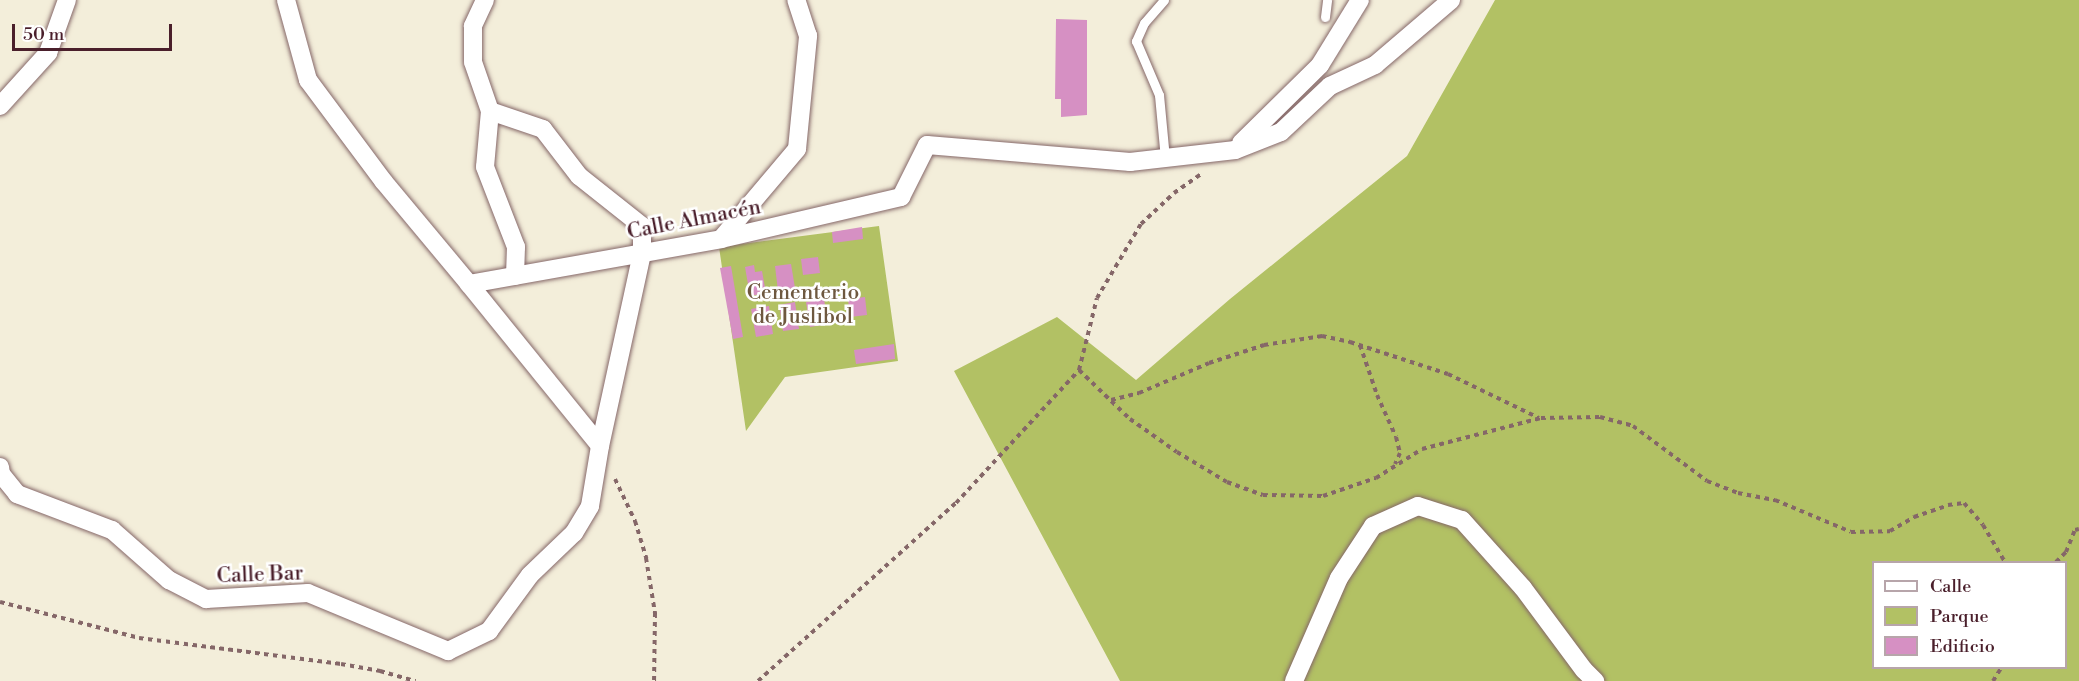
<!DOCTYPE html>
<html>
<head>
<meta charset="utf-8">
<style>
  body { margin:0 }
  #map { position:relative; width:2079px; height:681px; overflow:hidden; background:#f3eeda; font-family:"Libre Bodoni",serif }
  div>[style] { position:absolute }
  .green>* { inset:0; background:#b2c164 }
  .building>* { inset:0; background:#d690c3 }
  .path>* { height:4px; margin-top:-2px; transform-origin:0; background:repeating-linear-gradient(90deg,#856768 0 4.5px,transparent 0 9px) }
  .roads { filter:drop-shadow(0 0 2px #856768) drop-shadow(0 0 2px #856768) }
  .service>* { height:9px; margin:-4.5px; padding:0 4.5px; transform-origin:4.5px; border-radius:4.5px; background:#fff }
  .minor>* { height:18px; margin:-9px; padding:0 9px; transform-origin:9px; border-radius:9px; background:#fff }
  span { translate:-50% -50%; white-space:nowrap; text-align:center; line-height:1.15; -webkit-text-stroke:5px #fff; paint-order:stroke }
  .street-label { font-size:21px; color:#4a1f2b }
  .park-label { font-size:21px; color:#6e583f }
  .legend { position:absolute; left:1872px; top:561px; width:195px; height:108px; box-sizing:border-box; background:#fff; border:2px solid #b7a5aa; margin:0; padding:8px 10px; list-style:none; font-size:18px; color:#4a1f2b }
  .legend li { display:flex; align-items:center; gap:12px; height:30px }
  .legend b { width:30px; border:2px solid #b7a5aa }
  .scale { position:absolute; left:12px; top:24px; width:160px; height:27px; box-sizing:border-box; border:3px solid #4a1f2b; border-top:0; padding-left:8px; font-size:18px; line-height:21px; white-space:nowrap; color:#4a1f2b; -webkit-text-stroke:4px #fff; paint-order:stroke }
</style>
</head>
<body>
<div id="map">
  <div class="green">
    <i style="clip-path:polygon(evenodd,1495px 0,2079px 0,2079px 681px,1120px 681px,954px 371px,1057px 317px,1136px 380px,1230px 299px,1407px 156px,1495px 0,1874px 562px,2066px 562px,2066px 668px,1874px 668px,1874px 562px)"></i>
    <i style="clip-path:polygon(879px 226px,898px 361px,785px 377px,746px 431px,719px 247px)"></i>
  </div>
  <div class="building">
    <i style="clip-path:polygon(1056px 19px,1087px 20px,1087px 115px,1061px 117px,1061px 99px,1055px 99px)"></i>
    <i style="clip-path:polygon(862px 227px,863px 239px,833px 243px,832px 232px)"></i>
    <i style="clip-path:polygon(818px 257px,820px 273px,803px 275px,801px 259px)"></i>
    <i style="clip-path:polygon(791px 264px,795px 288px,778px 291px,775px 266px)"></i>
    <i style="clip-path:polygon(754px 265px,755px 272px,762px 271px,766px 293px,750px 296px,745px 267px)"></i>
    <i style="clip-path:polygon(731px 266px,743px 337px,733px 339px,720px 268px)"></i>
    <i style="clip-path:polygon(865px 297px,867px 315px,850px 317px,848px 299px)"></i>
    <i style="clip-path:polygon(824px 299px,828px 324px,810px 327px,806px 302px)"></i>
    <i style="clip-path:polygon(795px 302px,799px 329px,783px 331px,779px 305px)"></i>
    <i style="clip-path:polygon(769px 306px,773px 334px,756px 337px,751px 309px)"></i>
    <i style="clip-path:polygon(894px 344px,895px 359px,856px 364px,854px 350px)"></i>
  </div>
  <div class="path">
    <i style="left:1360px;top:345px;width:53px;rotate:71.2deg"></i>
    <i style="left:1377px;top:395px;width:46px;rotate:65.7deg"></i>
    <i style="left:1396px;top:437px;width:16px;rotate:76deg"></i>
    <i style="left:1400px;top:453px;width:12px;rotate:114deg"></i>
    <i style="left:1079px;top:370px;width:71px;rotate:43.9deg"></i>
    <i style="left:1130px;top:419px;width:57px;rotate:35.1deg"></i>
    <i style="left:1177px;top:452px;width:58px;rotate:31deg"></i>
    <i style="left:1227px;top:482px;width:38px;rotate:20deg"></i>
    <i style="left:1263px;top:495px;width:60px;rotate:1deg"></i>
    <i style="left:1323px;top:496px;width:56px;rotate:-18.8deg"></i>
    <i style="left:1376px;top:478px;width:54px;rotate:-32.2deg"></i>
    <i style="left:1422px;top:449px;width:123px;rotate:-14.6deg"></i>
    <i style="left:1541px;top:418px;width:59px;rotate:-1deg"></i>
    <i style="left:1600px;top:417px;width:34px;rotate:15deg"></i>
    <i style="left:1633px;top:426px;width:92px;rotate:36.6deg"></i>
    <i style="left:1707px;top:481px;width:33px;rotate:21deg"></i>
    <i style="left:1738px;top:493px;width:38px;rotate:11deg"></i>
    <i style="left:1775px;top:500px;width:82px;rotate:22.8deg"></i>
    <i style="left:1851px;top:532px;width:39px;rotate:-1deg"></i>
    <i style="left:1890px;top:531px;width:28px;rotate:-30deg"></i>
    <i style="left:1914px;top:517px;width:36px;rotate:-19deg"></i>
    <i style="left:1948px;top:505px;width:16px;rotate:-7deg"></i>
    <i style="left:1964px;top:503px;width:29px;rotate:49deg"></i>
    <i style="left:1983px;top:525px;width:43px;rotate:59.3deg"></i>
    <i style="left:1111px;top:400px;width:29px;rotate:-14deg"></i>
    <i style="left:1139px;top:393px;width:76px;rotate:-23.2deg"></i>
    <i style="left:1209px;top:363px;width:58px;rotate:-18.1deg"></i>
    <i style="left:1264px;top:345px;width:59px;rotate:-8.8deg"></i>
    <i style="left:1322px;top:336px;width:29px;rotate:12deg"></i>
    <i style="left:1350px;top:342px;width:103px;rotate:18.1deg"></i>
    <i style="left:1448px;top:374px;width:101px;rotate:25.8deg"></i>
    <i style="left:615px;top:479px;width:47px;rotate:64.5deg"></i>
    <i style="left:635px;top:521px;width:39px;rotate:73deg"></i>
    <i style="left:646px;top:558px;width:56px;rotate:80.7deg"></i>
    <i style="left:655px;top:613px;width:68px;rotate:90.8deg"></i>
    <i style="left:2056px;top:562px;width:14px;rotate:-45deg"></i>
    <i style="left:2066px;top:552px;width:24px;rotate:-68deg"></i>
    <i style="left:2075px;top:530px;width:4px;rotate:-14deg"></i>
    <i style="left:0;top:602px;width:144px;rotate:14.5deg"></i>
    <i style="left:139px;top:638px;width:204px;rotate:7.3deg"></i>
    <i style="left:341px;top:664px;width:40px;rotate:10deg"></i>
    <i style="left:380px;top:671px;width:37px;rotate:16deg"></i>
    <i style="left:758px;top:681px;width:266px;rotate:-42deg"></i>
    <i style="left:956px;top:503px;width:181px;rotate:-47.2deg"></i>
    <i style="left:1079px;top:370px;width:74px;rotate:-76deg"></i>
    <i style="left:1097px;top:298px;width:86px;rotate:-59.3deg"></i>
    <i style="left:1141px;top:224px;width:45px;rotate:-43.2deg"></i>
    <i style="left:1174px;top:193px;width:32px;rotate:-35deg"></i>
    <i style="left:1993px;top:681px;width:15px;rotate:-58deg"></i>
  </div>
  <div class="roads">
    <div class="service">
      <i style="left:1164px;top:0;width:30px;rotate:131deg"></i>
      <i style="left:1144px;top:23px;width:20px;rotate:114deg"></i>
      <i style="left:1136px;top:41px;width:59px;rotate:66.9deg"></i>
      <i style="left:1159px;top:95px;width:63px;rotate:84.6deg"></i>
      <i style="left:1325px;top:17px;width:17px;rotate:-83deg"></i>
    </div>
    <div class="minor">
      <i style="left:286px;top:0;width:83px;rotate:74.6deg"></i>
      <i style="left:308px;top:80px;width:127px;rotate:53.3deg"></i>
      <i style="left:384px;top:182px;width:133px;rotate:50.2deg"></i>
      <i style="left:469px;top:284px;width:256px;rotate:-10.1deg"></i>
      <i style="left:721px;top:239px;width:185px;rotate:-13.1deg"></i>
      <i style="left:901px;top:197px;width:58px;rotate:-63.4deg"></i>
      <i style="left:927px;top:145px;width:204px;rotate:4.8deg"></i>
      <i style="left:1130px;top:162px;width:106px;rotate:-6.5deg"></i>
      <i style="left:1235px;top:150px;width:49px;rotate:-21.4deg"></i>
      <i style="left:1281px;top:132px;width:67px;rotate:-43.2deg"></i>
      <i style="left:1330px;top:86px;width:50px;rotate:-25deg"></i>
      <i style="left:1375px;top:65px;width:100px;rotate:-40.5deg"></i>
      <i style="left:485px;top:0;width:29px;rotate:115deg"></i>
      <i style="left:473px;top:26px;width:36px;rotate:90deg"></i>
      <i style="left:473px;top:62px;width:52px;rotate:70.9deg"></i>
      <i style="left:490px;top:111px;width:56px;rotate:95.1deg"></i>
      <i style="left:485px;top:167px;width:86px;rotate:68.8deg"></i>
      <i style="left:516px;top:247px;width:29px;rotate:92deg"></i>
      <i style="left:0;top:106px;width:72px;rotate:-47.8deg"></i>
      <i style="left:48px;top:53px;width:56px;rotate:-70.3deg"></i>
      <i style="left:1241px;top:143px;width:111px;rotate:-44.6deg"></i>
      <i style="left:1320px;top:65px;width:76px;rotate:-58.4deg"></i>
      <i style="left:721px;top:239px;width:118px;rotate:-49.8deg"></i>
      <i style="left:797px;top:149px;width:114px;rotate:-84.4deg"></i>
      <i style="left:808px;top:36px;width:38px;rotate:-108deg"></i>
      <i style="left:469px;top:284px;width:208px;rotate:51deg"></i>
      <i style="left:0;top:467px;width:7px;rotate:82deg"></i>
      <i style="left:1px;top:474px;width:26px;rotate:51deg"></i>
      <i style="left:17px;top:494px;width:102px;rotate:20.8deg"></i>
      <i style="left:112px;top:530px;width:76px;rotate:41.3deg"></i>
      <i style="left:169px;top:580px;width:42px;rotate:27.2deg"></i>
      <i style="left:206px;top:599px;width:102px;rotate:-3.4deg"></i>
      <i style="left:308px;top:593px;width:152px;rotate:22.5deg"></i>
      <i style="left:448px;top:651px;width:46px;rotate:-26deg"></i>
      <i style="left:489px;top:631px;width:69px;rotate:-53.8deg"></i>
      <i style="left:530px;top:575px;width:61px;rotate:-43.7deg"></i>
      <i style="left:574px;top:533px;width:31px;rotate:-59deg"></i>
      <i style="left:590px;top:506px;width:61px;rotate:-80.5deg"></i>
      <i style="left:600px;top:446px;width:197px;rotate:-77.7deg"></i>
      <i style="left:642px;top:254px;width:28px;rotate:-90deg"></i>
      <i style="left:642px;top:226px;width:80px;rotate:-141.6deg"></i>
      <i style="left:579px;top:176px;width:59px;rotate:-127.5deg"></i>
      <i style="left:543px;top:129px;width:56px;rotate:-161.2deg"></i>
      <i style="left:1294px;top:681px;width:112px;rotate:-66.4deg"></i>
      <i style="left:1339px;top:578px;width:62px;rotate:-56.8deg"></i>
      <i style="left:1373px;top:526px;width:49px;rotate:-24deg"></i>
      <i style="left:1418px;top:506px;width:46px;rotate:17.7deg"></i>
      <i style="left:1462px;top:520px;width:91px;rotate:48.1deg"></i>
      <i style="left:1523px;top:588px;width:102px;rotate:53.4deg"></i>
      <i style="left:1584px;top:670px;width:16px;rotate:45deg"></i>
    </div>
  </div>
  <div class="street-label">
    <span style="left:694px;top:220px;rotate:-11deg">Calle Almacén</span>
    <span style="left:260px;top:575px;rotate:-2deg">Calle Bar</span>
  </div>
  <div class="park-label">
    <span style="left:803px;top:305px">Cementerio<br>de Juslibol</span>
  </div>
  <ul class="legend">
  <li><b style="height:8px;background:#fff"></b>Calle</li>
  <li><b style="height:16px;background:#b2c164"></b>Parque</li>
  <li><b style="height:16px;background:#d690c3"></b>Edificio</li>
  </ul>
  <div class="scale">50 m</div>
</div>
</body>
</html>
